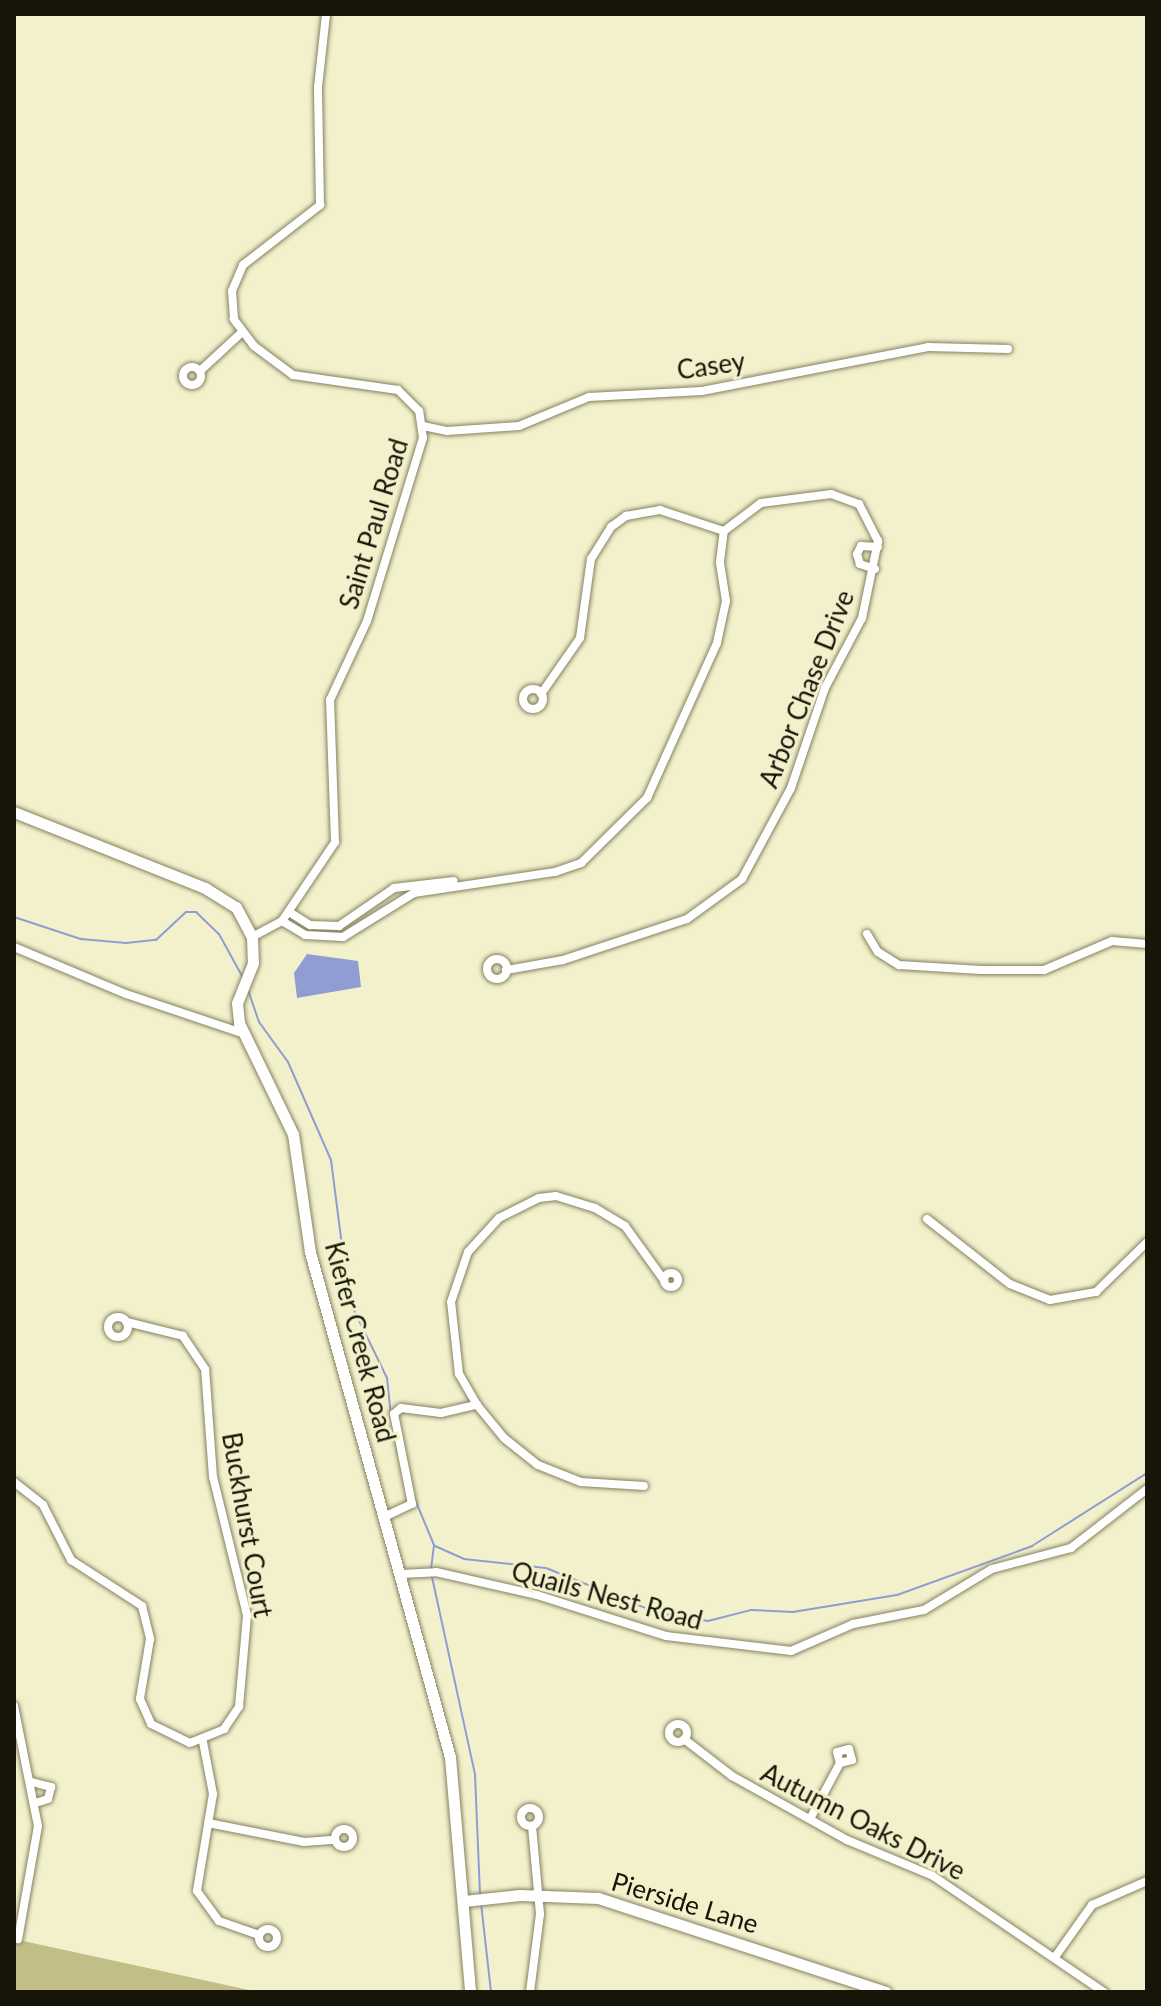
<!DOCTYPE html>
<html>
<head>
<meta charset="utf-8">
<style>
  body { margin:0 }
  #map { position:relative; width:1161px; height:2006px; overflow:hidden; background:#f3f1cc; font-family:Lato,sans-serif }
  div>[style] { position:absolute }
  .green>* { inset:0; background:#c2be88 }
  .water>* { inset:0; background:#8f9dd2 }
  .stream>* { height:2px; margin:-1px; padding:0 1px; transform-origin:1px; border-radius:1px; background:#8f9dd2 }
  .roads { filter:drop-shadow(0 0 2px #848260) drop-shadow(0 0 2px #848260) }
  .street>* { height:8px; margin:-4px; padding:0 4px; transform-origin:4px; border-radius:4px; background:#fff }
  .street>.ring { margin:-4px; padding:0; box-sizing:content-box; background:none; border:8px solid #fff; border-radius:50% }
  .secondary>* { height:11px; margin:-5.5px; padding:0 5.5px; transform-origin:5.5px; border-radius:5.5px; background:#fff }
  span { translate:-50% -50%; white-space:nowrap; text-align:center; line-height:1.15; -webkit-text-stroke:6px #f3f1cc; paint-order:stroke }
  .street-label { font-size:26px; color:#161508 }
  .frame { position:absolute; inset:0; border:16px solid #161508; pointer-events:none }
</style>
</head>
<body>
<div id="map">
  <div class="green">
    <i style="clip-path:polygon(14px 1939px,258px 1992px,14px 1992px)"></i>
  </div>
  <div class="water">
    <i style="clip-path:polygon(307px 954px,358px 961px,361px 987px,297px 998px,294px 973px)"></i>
  </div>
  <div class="stream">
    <i style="left:14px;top:917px;width:71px;rotate:18.2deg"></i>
    <i style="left:81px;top:939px;width:45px;rotate:5.1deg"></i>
    <i style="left:126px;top:943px;width:30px;rotate:-6deg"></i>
    <i style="left:156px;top:940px;width:41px;rotate:-43deg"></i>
    <i style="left:186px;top:912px;width:10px"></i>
    <i style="left:196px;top:912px;width:32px;rotate:44deg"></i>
    <i style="left:219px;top:934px;width:48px;rotate:61.3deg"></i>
    <i style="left:248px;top:990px;width:34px;rotate:71deg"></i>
    <i style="left:259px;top:1022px;width:49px;rotate:54.1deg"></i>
    <i style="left:288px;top:1062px;width:107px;rotate:66.3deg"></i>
    <i style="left:331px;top:1160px;width:141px;rotate:82.7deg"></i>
    <i style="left:349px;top:1300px;width:87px;rotate:64deg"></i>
    <i style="left:387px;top:1378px;width:37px;rotate:84deg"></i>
    <i style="left:395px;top:1437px;width:17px;rotate:80deg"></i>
    <i style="left:414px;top:1497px;width:52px;rotate:67.4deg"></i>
    <i style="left:434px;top:1545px;width:26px;rotate:97deg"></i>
    <i style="left:435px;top:1546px;width:32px;rotate:24deg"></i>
    <i style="left:464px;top:1559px;width:82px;rotate:6.3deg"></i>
    <i style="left:546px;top:1568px;width:121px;rotate:21.9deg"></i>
    <i style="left:658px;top:1613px;width:51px;rotate:9.1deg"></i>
    <i style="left:708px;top:1621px;width:44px;rotate:-14.3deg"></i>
    <i style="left:751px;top:1610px;width:42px;rotate:2.7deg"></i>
    <i style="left:793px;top:1612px;width:105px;rotate:-9.3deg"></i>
    <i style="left:897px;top:1595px;width:144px;rotate:-19.9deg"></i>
    <i style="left:1032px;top:1546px;width:136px;rotate:-32.4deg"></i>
    <i style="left:432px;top:1577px;width:203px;rotate:77.7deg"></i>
    <i style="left:475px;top:1775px;width:118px;rotate:87.6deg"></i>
    <i style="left:481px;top:1903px;width:90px;rotate:83.6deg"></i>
  </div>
  <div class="roads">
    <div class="street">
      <i class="ring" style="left:183px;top:367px;width:10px;height:10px"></i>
      <i style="left:200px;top:371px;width:56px;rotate:-42.8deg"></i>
      <i style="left:423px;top:426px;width:25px;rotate:12deg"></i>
      <i style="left:447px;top:431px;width:72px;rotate:-4deg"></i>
      <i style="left:519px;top:426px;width:76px;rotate:-22.5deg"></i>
      <i style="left:589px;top:397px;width:113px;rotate:-3deg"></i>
      <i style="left:702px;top:391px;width:230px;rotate:-11deg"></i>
      <i style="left:928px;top:347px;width:80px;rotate:1.4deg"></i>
      <i style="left:875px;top:569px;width:16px;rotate:-162deg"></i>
      <i style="left:860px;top:564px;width:10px;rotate:-107deg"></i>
      <i style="left:857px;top:554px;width:9px;rotate:-63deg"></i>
      <i style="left:861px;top:546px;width:17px;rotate:3deg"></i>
      <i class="ring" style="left:523px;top:689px;width:12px;height:12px"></i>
      <i style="left:541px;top:694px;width:68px;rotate:-55.1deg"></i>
      <i style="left:580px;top:638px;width:80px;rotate:-82.1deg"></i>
      <i style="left:591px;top:559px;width:38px;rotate:-58deg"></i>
      <i style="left:611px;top:527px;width:19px;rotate:-36deg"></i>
      <i style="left:626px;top:516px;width:35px;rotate:-10deg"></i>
      <i style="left:660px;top:510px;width:67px;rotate:18.2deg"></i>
      <i style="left:289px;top:912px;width:25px;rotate:32deg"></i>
      <i style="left:310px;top:925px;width:29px;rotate:2deg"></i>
      <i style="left:339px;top:926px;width:67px;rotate:-34.6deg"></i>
      <i style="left:394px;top:888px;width:60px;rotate:-6.7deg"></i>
      <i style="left:282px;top:921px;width:27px;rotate:31deg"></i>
      <i style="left:305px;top:935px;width:38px;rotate:3deg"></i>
      <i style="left:343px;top:937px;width:84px;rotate:-31.8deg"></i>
      <i style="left:414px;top:893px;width:143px;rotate:-8.5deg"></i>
      <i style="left:555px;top:872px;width:28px;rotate:-19deg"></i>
      <i style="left:581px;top:863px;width:93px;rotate:-44.6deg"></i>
      <i style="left:647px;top:798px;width:170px;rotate:-65.7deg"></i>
      <i style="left:717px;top:643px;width:43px;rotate:-77.9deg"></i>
      <i style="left:726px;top:601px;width:39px;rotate:-99deg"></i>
      <i style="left:720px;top:562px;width:31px;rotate:-83deg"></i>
      <i style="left:724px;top:531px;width:46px;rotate:-37.1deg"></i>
      <i style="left:761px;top:503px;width:71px;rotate:-7.3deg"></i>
      <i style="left:831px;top:494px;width:30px;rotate:20deg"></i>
      <i style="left:859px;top:504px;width:42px;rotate:62.8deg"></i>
      <i style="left:878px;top:541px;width:79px;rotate:101.7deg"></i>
      <i style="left:862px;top:618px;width:79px;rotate:117.9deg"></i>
      <i style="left:825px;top:688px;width:106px;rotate:108.8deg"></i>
      <i style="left:791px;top:788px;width:103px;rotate:118.3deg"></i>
      <i style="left:742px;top:879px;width:68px;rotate:144deg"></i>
      <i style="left:687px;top:919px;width:131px;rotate:161.7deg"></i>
      <i style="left:563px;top:960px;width:58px;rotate:170deg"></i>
      <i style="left:867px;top:934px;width:21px;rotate:59deg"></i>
      <i style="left:878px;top:952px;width:25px;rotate:32deg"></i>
      <i style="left:899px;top:965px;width:82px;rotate:3.5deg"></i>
      <i style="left:981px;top:970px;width:63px"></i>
      <i style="left:1044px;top:970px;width:74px;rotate:-23.1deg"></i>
      <i style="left:1112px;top:941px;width:35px;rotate:5deg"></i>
      <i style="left:252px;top:937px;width:34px;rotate:-28deg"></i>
      <i style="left:282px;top:921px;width:95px;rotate:-56.1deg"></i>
      <i style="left:335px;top:842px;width:142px;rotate:-92deg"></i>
      <i style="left:330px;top:700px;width:87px;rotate:-64.9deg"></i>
      <i style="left:367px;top:621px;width:191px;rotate:-73deg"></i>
      <i style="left:423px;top:438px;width:27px;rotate:-98deg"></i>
      <i style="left:419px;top:411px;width:30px;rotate:-135deg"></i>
      <i style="left:398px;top:390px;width:106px;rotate:-171.9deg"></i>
      <i style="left:293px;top:375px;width:49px;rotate:-143.4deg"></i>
      <i style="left:254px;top:346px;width:34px;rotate:-127deg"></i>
      <i style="left:234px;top:319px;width:28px;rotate:-94deg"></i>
      <i style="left:232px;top:291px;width:28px;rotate:-67deg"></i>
      <i style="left:243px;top:265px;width:98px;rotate:-37.9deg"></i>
      <i style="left:320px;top:205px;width:118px;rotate:-91deg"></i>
      <i style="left:318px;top:87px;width:73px;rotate:-83.7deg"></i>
      <i style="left:14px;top:947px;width:121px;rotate:22.8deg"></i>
      <i style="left:126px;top:994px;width:122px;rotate:18.6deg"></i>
      <i class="ring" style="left:487px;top:959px;width:12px;height:12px"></i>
      <i style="left:927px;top:1219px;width:105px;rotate:38.1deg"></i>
      <i style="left:1010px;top:1284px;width:43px;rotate:21.8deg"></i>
      <i style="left:1050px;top:1300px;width:47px;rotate:-9.9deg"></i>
      <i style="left:1096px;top:1292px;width:71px;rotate:-44.4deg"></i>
      <i class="ring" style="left:664px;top:1273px;width:6px;height:6px"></i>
      <i class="ring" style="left:108px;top:1317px;width:12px;height:12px"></i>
      <i style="left:477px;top:1405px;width:43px;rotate:50.7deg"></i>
      <i style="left:504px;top:1438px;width:43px;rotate:38.5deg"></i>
      <i style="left:538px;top:1465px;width:46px;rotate:21.6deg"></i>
      <i style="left:581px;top:1482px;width:63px;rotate:3.6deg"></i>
      <i style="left:14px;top:1482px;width:37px;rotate:38deg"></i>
      <i style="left:43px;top:1505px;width:62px;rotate:63deg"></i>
      <i style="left:71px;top:1560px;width:85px;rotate:32.9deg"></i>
      <i style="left:142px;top:1606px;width:34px;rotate:76deg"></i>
      <i style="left:150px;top:1639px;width:61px;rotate:99.5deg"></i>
      <i style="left:140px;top:1699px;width:27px;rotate:66deg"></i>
      <i style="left:151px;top:1724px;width:43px;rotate:26deg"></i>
      <i style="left:190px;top:1743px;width:37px;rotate:-22deg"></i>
      <i style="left:224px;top:1729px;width:27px;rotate:-56deg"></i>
      <i style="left:239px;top:1707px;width:92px;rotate:-85deg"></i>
      <i style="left:247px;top:1615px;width:142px;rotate:-103.8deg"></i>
      <i style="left:213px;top:1477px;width:108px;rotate:-94.2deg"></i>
      <i style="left:205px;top:1369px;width:40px;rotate:-124deg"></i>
      <i style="left:183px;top:1336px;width:58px;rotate:-166deg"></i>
      <i style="left:386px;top:1516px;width:29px;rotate:-25deg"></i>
      <i style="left:412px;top:1504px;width:92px;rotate:-101.3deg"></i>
      <i style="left:394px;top:1414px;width:9px;rotate:-41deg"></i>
      <i style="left:401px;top:1408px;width:40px;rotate:7.1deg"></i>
      <i style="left:441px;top:1413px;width:37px;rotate:-13deg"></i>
      <i style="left:477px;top:1405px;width:36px;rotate:-120deg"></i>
      <i style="left:459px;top:1374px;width:72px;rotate:-96.3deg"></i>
      <i style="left:451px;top:1302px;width:53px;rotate:-71.2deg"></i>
      <i style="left:468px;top:1252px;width:46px;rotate:-47.6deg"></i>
      <i style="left:499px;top:1218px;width:45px;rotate:-26.6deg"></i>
      <i style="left:539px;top:1198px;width:17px;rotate:-7deg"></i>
      <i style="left:556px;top:1196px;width:41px;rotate:17.1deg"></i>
      <i style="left:595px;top:1208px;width:35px;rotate:31deg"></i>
      <i style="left:625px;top:1226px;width:67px;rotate:54.2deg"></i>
      <i style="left:401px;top:1574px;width:35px;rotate:-3deg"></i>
      <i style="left:436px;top:1572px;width:104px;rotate:12.8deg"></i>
      <i style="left:537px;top:1595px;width:135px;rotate:17.6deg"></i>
      <i style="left:666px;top:1636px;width:126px;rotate:6.8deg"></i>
      <i style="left:791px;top:1651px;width:68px;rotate:-23.5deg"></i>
      <i style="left:853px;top:1624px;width:72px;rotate:-11.2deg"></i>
      <i style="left:924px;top:1610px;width:79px;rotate:-31.1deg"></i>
      <i style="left:992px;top:1569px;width:82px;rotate:-14.9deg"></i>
      <i style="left:1071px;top:1548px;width:96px;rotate:-37.8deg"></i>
      <i style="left:14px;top:1706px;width:122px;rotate:78.7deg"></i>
      <i style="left:38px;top:1826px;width:115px;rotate:100deg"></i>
      <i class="ring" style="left:669px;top:1724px;width:10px;height:10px"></i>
      <i style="left:684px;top:1739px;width:61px;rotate:37.6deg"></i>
      <i style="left:732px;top:1776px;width:132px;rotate:29.1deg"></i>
      <i style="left:847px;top:1840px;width:93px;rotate:22.7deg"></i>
      <i style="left:933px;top:1876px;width:207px;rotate:34.2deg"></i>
      <i style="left:203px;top:1742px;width:53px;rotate:79.1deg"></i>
      <i style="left:213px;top:1794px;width:98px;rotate:99.4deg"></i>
      <i style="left:197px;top:1891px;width:37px;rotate:54deg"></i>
      <i style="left:219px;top:1921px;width:42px;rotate:19.3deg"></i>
      <i style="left:32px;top:1782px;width:20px;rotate:15deg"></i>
      <i style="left:51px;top:1787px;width:12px;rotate:104deg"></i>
      <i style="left:48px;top:1799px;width:13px;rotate:162deg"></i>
      <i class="ring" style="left:521px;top:1808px;width:10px;height:10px"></i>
      <i style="left:810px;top:1819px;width:64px;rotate:-61.8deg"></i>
      <i style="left:840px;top:1763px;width:12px;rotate:-14deg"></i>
      <i style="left:852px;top:1760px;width:11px;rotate:-105deg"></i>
      <i style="left:849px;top:1749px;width:12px;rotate:166deg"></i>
      <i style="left:837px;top:1752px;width:11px;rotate:75deg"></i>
      <i style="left:208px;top:1823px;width:98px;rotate:11.2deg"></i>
      <i style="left:304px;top:1842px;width:31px;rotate:-4deg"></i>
      <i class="ring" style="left:335px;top:1829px;width:10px;height:10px"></i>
      <i class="ring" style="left:259px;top:1929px;width:10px;height:10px"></i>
      <i style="left:1055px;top:1957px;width:64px;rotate:-54.6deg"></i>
      <i style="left:1092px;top:1905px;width:60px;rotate:-23.6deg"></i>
      <i style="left:530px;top:1992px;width:79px;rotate:-82.7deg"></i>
      <i style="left:540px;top:1914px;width:88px;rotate:-95.2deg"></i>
    </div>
    <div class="secondary">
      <i style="left:14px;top:812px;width:206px;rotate:21.7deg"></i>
      <i style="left:205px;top:888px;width:36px;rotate:32deg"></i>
      <i style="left:236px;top:907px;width:34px;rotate:62deg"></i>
      <i style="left:252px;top:937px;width:26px;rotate:88deg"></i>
      <i style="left:253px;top:963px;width:43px;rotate:111.8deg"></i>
      <i style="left:237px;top:1003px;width:20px;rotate:84deg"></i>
      <i style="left:239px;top:1023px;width:123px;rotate:64.1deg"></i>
      <i style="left:293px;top:1134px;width:119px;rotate:81.8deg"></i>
      <i style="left:310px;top:1252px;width:524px;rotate:74.51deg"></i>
      <i style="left:450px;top:1757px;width:236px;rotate:85.1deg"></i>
      <i style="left:464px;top:1901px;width:56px;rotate:-6.1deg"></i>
      <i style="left:520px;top:1895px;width:78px;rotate:2.2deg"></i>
      <i style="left:598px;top:1898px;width:303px;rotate:18.1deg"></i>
    </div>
  </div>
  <div class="street-label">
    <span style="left:711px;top:366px;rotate:-8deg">Casey</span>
    <span style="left:374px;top:524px;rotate:-73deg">Saint Paul Road</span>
    <span style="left:807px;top:689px;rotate:-68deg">Arbor Chase Drive</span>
    <span style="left:360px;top:1342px;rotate:75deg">Kiefer Creek Road</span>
    <span style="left:247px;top:1525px;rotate:80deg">Buckhurst Court</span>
    <span style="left:607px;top:1596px;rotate:15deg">Quails Nest Road</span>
    <span style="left:863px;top:1822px;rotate:27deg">Autumn Oaks Drive</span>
    <span style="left:685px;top:1903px;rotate:17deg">Pierside Lane</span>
  </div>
  <div class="frame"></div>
</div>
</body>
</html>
